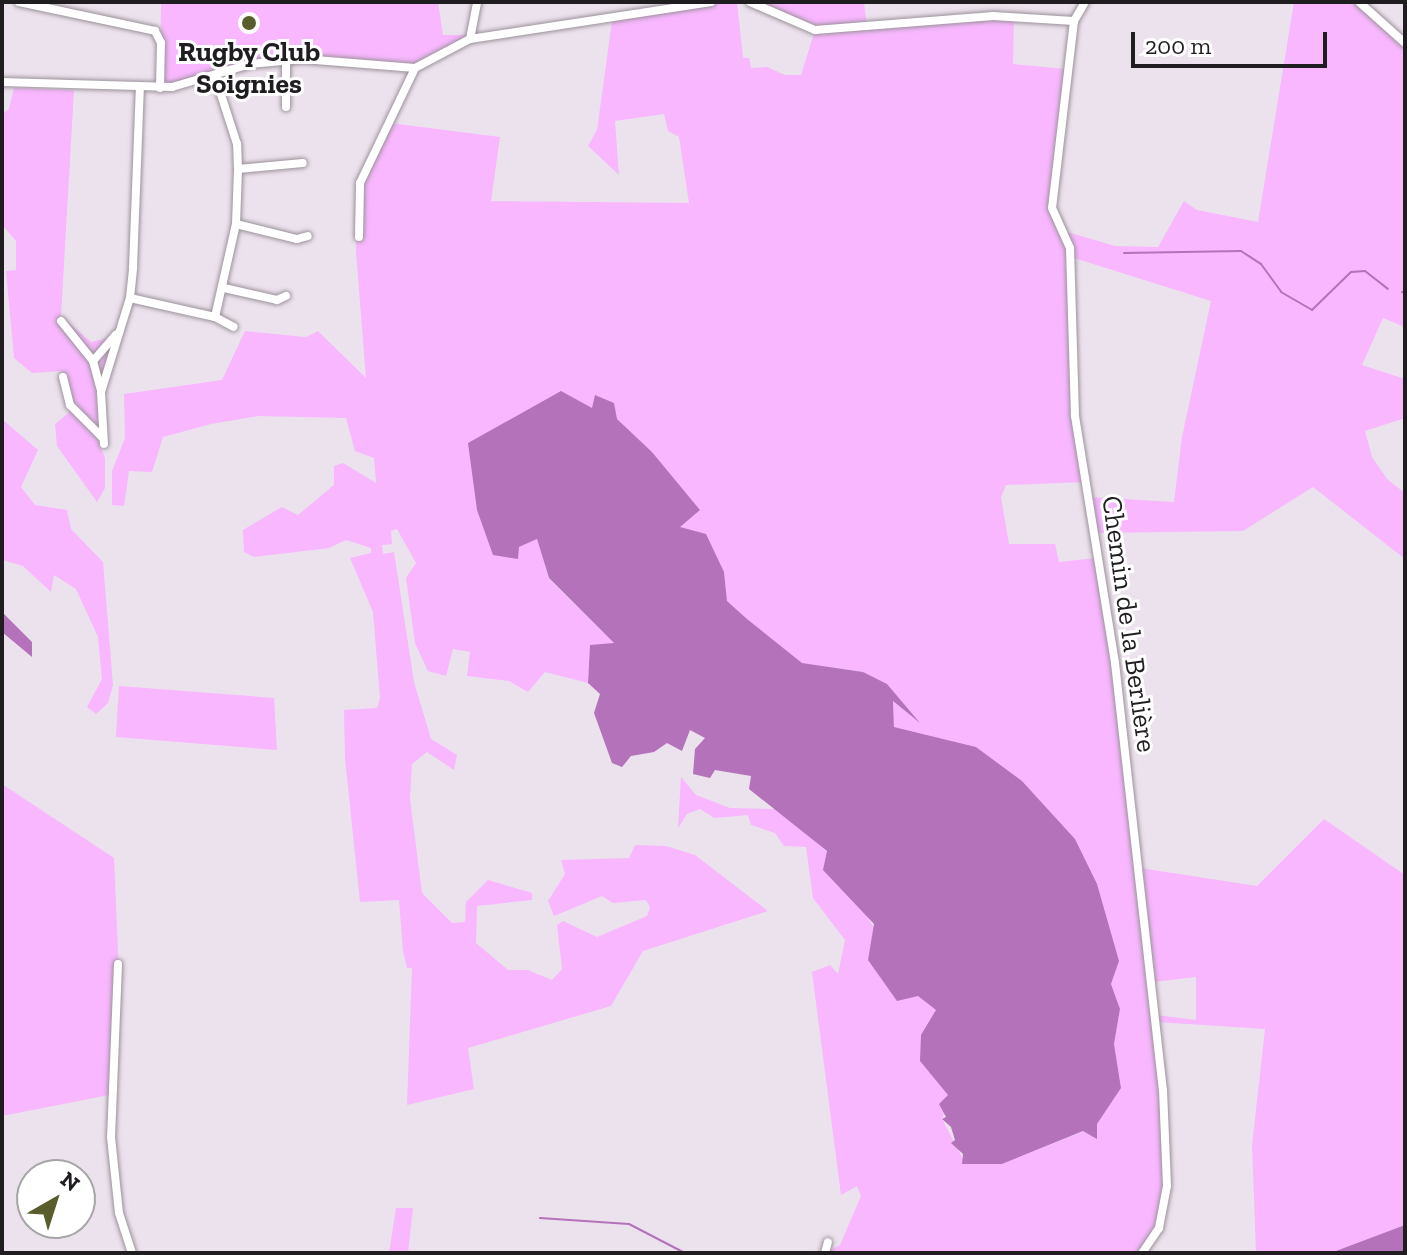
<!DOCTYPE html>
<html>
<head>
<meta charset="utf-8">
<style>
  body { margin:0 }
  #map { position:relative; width:1407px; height:1255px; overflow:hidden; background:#ece2ed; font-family:"Zilla Slab",serif }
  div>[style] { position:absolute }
  .green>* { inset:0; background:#f8b7fe }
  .water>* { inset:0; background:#b372b9 }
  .stream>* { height:2px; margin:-1px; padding:0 1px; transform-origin:1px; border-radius:1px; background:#b372b9 }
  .roads { filter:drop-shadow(0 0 2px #9b929b) drop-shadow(0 0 2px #9b929b) }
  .street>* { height:8px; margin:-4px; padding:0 4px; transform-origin:4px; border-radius:4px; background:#fff }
  .dots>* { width:22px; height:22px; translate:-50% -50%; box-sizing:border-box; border:4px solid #fff; border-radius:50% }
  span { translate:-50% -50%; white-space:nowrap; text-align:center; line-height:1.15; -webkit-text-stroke:6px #fff; paint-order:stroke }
  .poi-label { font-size:28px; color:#201d21; font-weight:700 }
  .street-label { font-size:28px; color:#201d21 }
  .frame { position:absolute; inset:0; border:4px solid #201d21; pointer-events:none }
  .north { position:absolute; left:16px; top:1159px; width:80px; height:80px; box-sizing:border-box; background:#fff; border:2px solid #a6a5a6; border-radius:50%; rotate:39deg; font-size:22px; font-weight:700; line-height:32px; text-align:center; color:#201d21 }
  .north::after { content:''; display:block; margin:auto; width:28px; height:36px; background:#585d2b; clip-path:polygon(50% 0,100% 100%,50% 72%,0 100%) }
  .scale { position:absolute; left:1131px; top:32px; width:196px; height:36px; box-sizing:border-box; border:4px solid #201d21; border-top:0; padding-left:10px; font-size:24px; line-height:28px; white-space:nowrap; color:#201d21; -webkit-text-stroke:6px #fff; paint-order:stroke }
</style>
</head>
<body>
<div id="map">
  <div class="green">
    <i style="clip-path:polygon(161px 2px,438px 2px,443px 35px,468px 35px,415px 68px,286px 60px,160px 88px)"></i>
    <i style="clip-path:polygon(evenodd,663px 2px,737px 2px,743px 58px,749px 58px,751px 68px,767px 67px,785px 75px,801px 75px,815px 30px,750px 2px,864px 2px,867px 26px,1014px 16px,1013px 64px,1065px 69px,1052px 200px,1064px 231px,1115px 246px,1158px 247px,1184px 201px,1197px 210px,1258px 222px,1294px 2px,1359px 2px,1405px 43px,1405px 327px,1383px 318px,1362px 365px,1405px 379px,1405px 418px,1365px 431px,1372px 457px,1388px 480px,1405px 493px,1405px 559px,1313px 487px,1243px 531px,1094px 533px,1089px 497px,1174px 502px,1182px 437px,1211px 301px,1071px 257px,1075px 416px,1087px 482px,1006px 485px,1001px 497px,1009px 544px,1055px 544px,1059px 562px,1097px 558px,1140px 868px,1257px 886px,1324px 819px,1405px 875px,1405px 1225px,1333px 1253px,1256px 1253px,1252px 1145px,1265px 1029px,1157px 1022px,1168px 1157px,1162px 1219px,1142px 1253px,825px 1253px,840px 1245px,861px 1196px,857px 1186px,841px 1195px,812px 972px,830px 965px,838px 974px,845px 940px,813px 898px,806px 847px,784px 846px,775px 833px,751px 825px,748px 815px,714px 818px,700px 809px,687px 814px,678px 828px,681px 777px,696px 795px,730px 808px,780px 809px,827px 852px,839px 887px,857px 901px,918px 996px,936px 1010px,929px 1027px,949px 1097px,942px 1119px,965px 1163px,1002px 1164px,1084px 1131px,1097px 1138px,1097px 1124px,1121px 1088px,1114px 1044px,1120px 1009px,1111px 984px,1119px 961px,1075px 839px,1022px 781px,976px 747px,894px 727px,893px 701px,918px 722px,863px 672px,802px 663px,747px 619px,727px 601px,724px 572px,679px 527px,700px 510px,652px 452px,617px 419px,593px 408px,519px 547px,537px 539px,549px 579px,615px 644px,590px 645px,588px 683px,545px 672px,528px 692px,509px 681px,467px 676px,470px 652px,453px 649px,446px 676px,428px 671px,415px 643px,406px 578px,416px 563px,397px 529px,391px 531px,392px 544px,382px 545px,383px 554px,394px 552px,414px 682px,431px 739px,457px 755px,454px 770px,427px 752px,412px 764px,410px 799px,422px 893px,452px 923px,465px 922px,466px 902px,488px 880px,532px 893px,532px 900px,477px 906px,476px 943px,508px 970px,528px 970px,552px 980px,562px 969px,557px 925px,563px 921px,597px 937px,647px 916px,650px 907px,646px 900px,613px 903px,602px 896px,554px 916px,548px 901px,565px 874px,561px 860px,629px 858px,635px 845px,666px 846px,695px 855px,768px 911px,643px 951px,611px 1006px,468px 1048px,474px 1089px,407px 1105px,412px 968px,407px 968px,403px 951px,399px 900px,360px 902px,345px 758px,344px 710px,377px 708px,380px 698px,373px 612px,350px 558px,371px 553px,371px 548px,346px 540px,329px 548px,254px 557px,244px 552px,243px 530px,282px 507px,298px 515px,334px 485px,334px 466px,343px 463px,376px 483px,374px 458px,355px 451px,346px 418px,259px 416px,211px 424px,163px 437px,152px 472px,129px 471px,124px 506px,112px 505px,112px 471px,125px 438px,124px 394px,222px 380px,245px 331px,306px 337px,318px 331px,366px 378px,356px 252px,358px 191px,390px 123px,500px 137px,491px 201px,689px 203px,679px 137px,668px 131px,664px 114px,615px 121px,619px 175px,588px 146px,597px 130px,613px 14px,664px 10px,663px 2px,1196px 977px,1196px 1020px,1156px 1015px,1153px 982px,1196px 977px)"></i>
    <i style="clip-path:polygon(14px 88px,74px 90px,61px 316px,91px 342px,120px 335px,104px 395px,105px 438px,95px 434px,105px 458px,105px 488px,97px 502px,57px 446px,55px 424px,72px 410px,62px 371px,32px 373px,14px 358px,6px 271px,16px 270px,16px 241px,2px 225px,2px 114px,9px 109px)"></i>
    <i style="clip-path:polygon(2px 419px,38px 450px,21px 487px,35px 505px,67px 510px,71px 529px,103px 562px,113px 685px,108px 703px,96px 714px,87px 707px,102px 679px,98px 637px,76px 589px,54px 575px,51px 592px,23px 566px,2px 560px)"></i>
    <i style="clip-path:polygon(119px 686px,274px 698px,277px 750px,116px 737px)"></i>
    <i style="clip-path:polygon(2px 784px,114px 858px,120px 999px,109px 1095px,2px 1116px)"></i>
    <i style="clip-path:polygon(396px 1208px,413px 1208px,408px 1253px,389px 1253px)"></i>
  </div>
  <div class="water">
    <i style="clip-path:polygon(561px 391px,592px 408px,595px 395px,614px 403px,617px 419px,652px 452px,700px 510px,680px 527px,706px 534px,724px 572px,727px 601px,747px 619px,802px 663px,863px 672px,887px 684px,920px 723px,893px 701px,894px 727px,976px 747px,1022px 781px,1075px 839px,1097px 884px,1119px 961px,1111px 984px,1120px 1009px,1114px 1044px,1121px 1088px,1097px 1124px,1097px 1139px,1083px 1131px,1002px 1164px,962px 1164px,963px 1154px,951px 1143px,955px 1140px,951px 1127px,942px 1119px,946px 1117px,939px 1104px,948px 1095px,920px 1061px,921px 1035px,936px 1010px,918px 996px,897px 1001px,868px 960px,874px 924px,823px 870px,827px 851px,749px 789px,751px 776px,715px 770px,710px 778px,693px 774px,695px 749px,705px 738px,690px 730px,682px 751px,667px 743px,654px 752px,631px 756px,622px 767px,612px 763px,594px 713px,600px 694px,588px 683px,590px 645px,614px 643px,549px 578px,537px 539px,519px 547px,518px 559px,493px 555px,477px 510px,468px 443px)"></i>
    <i style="clip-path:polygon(2px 612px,32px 642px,32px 657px,2px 632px)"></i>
    <i style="clip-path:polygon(1405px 1225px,1405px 1253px,1333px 1253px,1336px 1251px)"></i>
  </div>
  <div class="stream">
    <i style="left:1124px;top:253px;width:117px;rotate:-1deg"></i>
    <i style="left:1241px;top:251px;width:24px;rotate:33deg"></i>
    <i style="left:1261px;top:264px;width:34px;rotate:54deg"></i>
    <i style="left:1281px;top:292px;width:36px;rotate:30deg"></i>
    <i style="left:1312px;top:310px;width:54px;rotate:-44.3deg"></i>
    <i style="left:1351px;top:272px;width:14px;rotate:-4deg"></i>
    <i style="left:1365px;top:271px;width:29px;rotate:38deg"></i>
    <i style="left:1402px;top:292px;width:3px;rotate:18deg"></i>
    <i style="left:540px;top:1218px;width:89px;rotate:3.9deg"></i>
    <i style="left:629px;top:1224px;width:63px;rotate:27.4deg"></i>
  </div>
  <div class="roads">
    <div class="street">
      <i style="left:19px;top:2px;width:139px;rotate:12deg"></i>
      <i style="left:155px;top:31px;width:13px;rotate:63deg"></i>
      <i style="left:161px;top:43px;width:45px;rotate:91.3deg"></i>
      <i style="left:750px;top:2px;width:71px;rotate:23.3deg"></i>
      <i style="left:815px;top:30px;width:179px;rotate:-4.5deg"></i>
      <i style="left:993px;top:16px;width:81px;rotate:3.5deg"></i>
      <i style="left:1085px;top:2px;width:22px;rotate:120deg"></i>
      <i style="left:1074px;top:21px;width:188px;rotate:96.7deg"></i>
      <i style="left:1052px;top:208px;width:44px;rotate:65.8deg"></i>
      <i style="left:1070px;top:248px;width:168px;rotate:88.3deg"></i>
      <i style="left:1075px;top:416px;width:250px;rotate:80.8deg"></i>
      <i style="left:1115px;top:663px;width:430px;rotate:83.6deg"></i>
      <i style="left:1163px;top:1090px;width:96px;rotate:87.6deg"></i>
      <i style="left:1167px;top:1186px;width:43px;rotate:100.8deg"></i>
      <i style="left:1159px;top:1228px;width:30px;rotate:124deg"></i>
      <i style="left:1359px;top:2px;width:62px;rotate:41.7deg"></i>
      <i style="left:470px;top:39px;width:38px;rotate:-79deg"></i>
      <i style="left:2px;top:82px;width:170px;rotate:1.7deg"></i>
      <i style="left:172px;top:87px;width:81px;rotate:-16.4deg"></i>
      <i style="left:250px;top:64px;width:53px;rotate:-5.4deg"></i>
      <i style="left:303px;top:59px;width:112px;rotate:4.6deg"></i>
      <i style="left:415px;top:68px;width:62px;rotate:-27.8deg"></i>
      <i style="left:470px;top:39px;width:244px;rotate:-8.7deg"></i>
      <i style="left:286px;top:107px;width:47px;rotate:-90deg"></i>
      <i style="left:238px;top:169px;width:65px;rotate:-5.3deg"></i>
      <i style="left:236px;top:224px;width:63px;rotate:13.8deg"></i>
      <i style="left:297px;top:239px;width:11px;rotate:-15deg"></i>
      <i style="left:359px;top:237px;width:54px;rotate:-88.9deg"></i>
      <i style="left:360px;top:183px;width:127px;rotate:-64.4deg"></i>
      <i style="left:224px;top:288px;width:54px;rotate:12.8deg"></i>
      <i style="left:277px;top:300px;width:10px;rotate:-24deg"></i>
      <i style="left:130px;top:298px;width:87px;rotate:12.6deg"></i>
      <i style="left:215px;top:317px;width:95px;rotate:-77.3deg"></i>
      <i style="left:236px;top:224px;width:55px;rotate:-87.9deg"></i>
      <i style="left:238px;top:169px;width:25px;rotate:-92deg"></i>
      <i style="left:237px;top:144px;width:71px;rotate:-107.9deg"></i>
      <i style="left:215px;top:317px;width:21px;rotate:28deg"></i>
      <i style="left:61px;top:321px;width:51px;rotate:51.3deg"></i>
      <i style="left:93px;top:361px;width:28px;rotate:75deg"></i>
      <i style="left:93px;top:361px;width:35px;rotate:-49deg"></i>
      <i style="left:63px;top:377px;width:29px;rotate:76deg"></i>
      <i style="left:70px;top:405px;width:45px;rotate:45deg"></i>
      <i style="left:104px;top:444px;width:52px;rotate:-93.3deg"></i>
      <i style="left:101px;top:392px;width:98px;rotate:-72.9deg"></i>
      <i style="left:130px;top:298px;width:31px;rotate:-84deg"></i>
      <i style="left:133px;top:267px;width:180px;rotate:-87.8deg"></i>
      <i style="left:118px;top:964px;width:173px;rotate:92.3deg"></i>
      <i style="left:111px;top:1137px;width:76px;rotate:84deg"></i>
      <i style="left:119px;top:1213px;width:42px;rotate:72deg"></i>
      <i style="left:825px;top:1253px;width:11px;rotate:-75deg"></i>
    </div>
  </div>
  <div class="dots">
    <i style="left:249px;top:23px;background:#585d2b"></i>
  </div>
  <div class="poi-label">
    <span style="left:249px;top:68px">Rugby Club<br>Soignies</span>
  </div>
  <div class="street-label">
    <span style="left:1129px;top:624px;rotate:82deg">Chemin de la Berlière</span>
  </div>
  <div class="frame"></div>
  <div class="north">N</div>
  <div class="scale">200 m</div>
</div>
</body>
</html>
